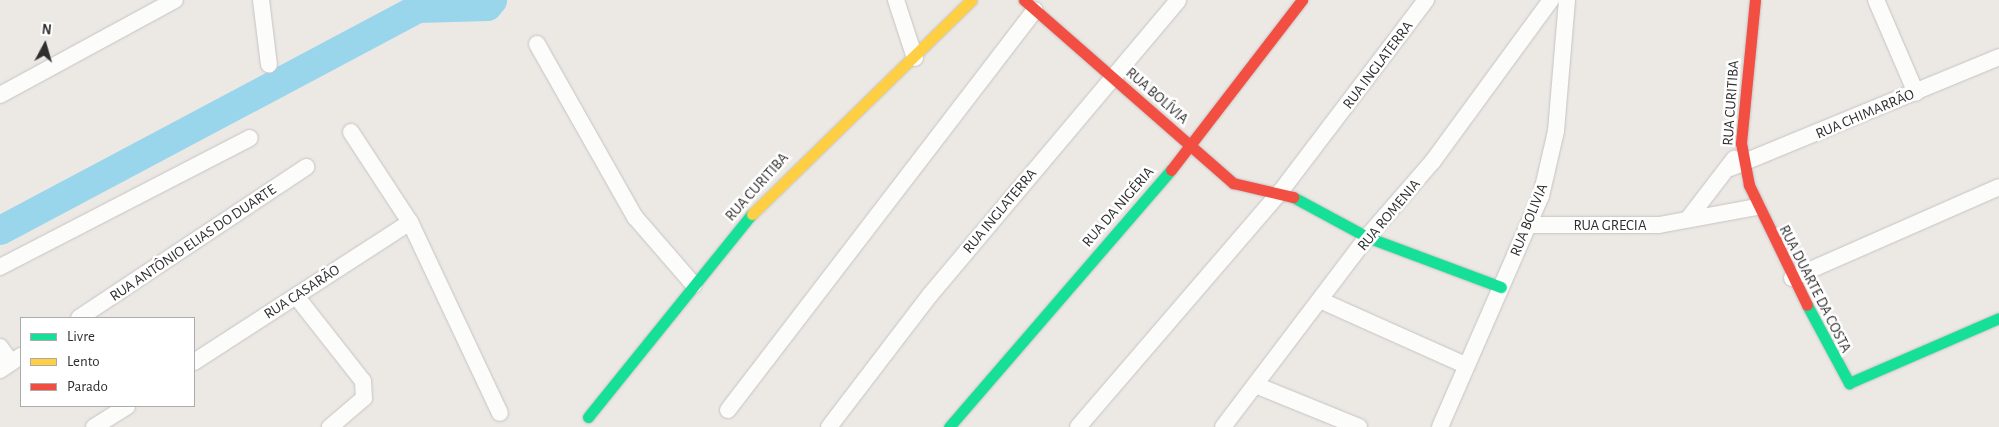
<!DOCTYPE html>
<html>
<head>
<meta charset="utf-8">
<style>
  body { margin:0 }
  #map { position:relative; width:1999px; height:427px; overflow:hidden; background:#ece8e4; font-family:"Alegreya Sans",sans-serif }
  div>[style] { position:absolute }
  .river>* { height:29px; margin:-14.5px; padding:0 14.5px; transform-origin:14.5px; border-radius:14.5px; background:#99d6ec }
  .roads { filter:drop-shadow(0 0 1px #c5c4c5) drop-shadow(0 0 1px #c5c4c5) }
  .street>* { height:16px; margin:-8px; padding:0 8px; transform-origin:8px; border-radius:8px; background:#fcfcfb }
  .fast>* { height:11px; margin:-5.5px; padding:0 5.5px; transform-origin:5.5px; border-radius:5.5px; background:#16e098 }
  .slow>* { height:11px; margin:-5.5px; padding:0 5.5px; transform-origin:5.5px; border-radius:5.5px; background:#ffcf43 }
  .jam>* { height:11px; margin:-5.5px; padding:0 5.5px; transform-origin:5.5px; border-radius:5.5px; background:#f24e42 }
  span { translate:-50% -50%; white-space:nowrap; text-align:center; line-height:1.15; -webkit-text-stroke:5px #fff; paint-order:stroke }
  .street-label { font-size:15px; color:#2e2e2e }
  .legend { position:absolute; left:20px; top:317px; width:175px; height:90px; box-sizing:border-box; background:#fff; border:1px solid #ababab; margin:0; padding:6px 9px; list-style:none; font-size:15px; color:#2e2e2e }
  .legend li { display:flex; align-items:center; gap:10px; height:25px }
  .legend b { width:25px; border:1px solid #ababab }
  .north { position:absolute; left:20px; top:20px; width:50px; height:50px; -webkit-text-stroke:4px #fff; paint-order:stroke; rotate:6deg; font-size:14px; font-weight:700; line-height:20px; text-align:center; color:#2e2e2e }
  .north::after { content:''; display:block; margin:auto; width:18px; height:22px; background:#2e2e2e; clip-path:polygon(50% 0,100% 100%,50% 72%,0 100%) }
</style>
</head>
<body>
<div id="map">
  <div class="river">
    <i style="left:0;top:230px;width:473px;rotate:-28deg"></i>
    <i style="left:418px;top:8px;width:69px;rotate:-1.7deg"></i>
    <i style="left:487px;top:6px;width:8px;rotate:-50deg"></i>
  </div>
  <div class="roads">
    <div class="street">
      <i style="left:261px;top:0;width:65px;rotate:83deg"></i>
      <i style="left:896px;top:0;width:61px;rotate:71.9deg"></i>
      <i style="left:1876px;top:0;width:101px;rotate:66.7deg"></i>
      <i style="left:537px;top:44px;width:199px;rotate:60.5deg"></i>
      <i style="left:635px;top:217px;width:90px;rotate:49.1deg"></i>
      <i style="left:0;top:95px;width:199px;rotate:-28.5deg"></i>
      <i style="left:351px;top:132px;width:108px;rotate:56.8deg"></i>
      <i style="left:410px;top:222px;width:211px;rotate:64.8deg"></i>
      <i style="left:1730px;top:168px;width:291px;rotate:-22.4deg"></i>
      <i style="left:1688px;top:219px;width:76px;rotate:-52.5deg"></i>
      <i style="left:1531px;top:225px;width:128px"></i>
      <i style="left:1659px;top:225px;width:100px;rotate:-10.4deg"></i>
      <i style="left:0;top:267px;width:281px;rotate:-27.3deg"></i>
      <i style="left:1792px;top:278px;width:226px;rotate:-23.7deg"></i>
      <i style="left:296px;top:296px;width:108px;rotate:51.8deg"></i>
      <i style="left:363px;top:381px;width:17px;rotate:87deg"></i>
      <i style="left:364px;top:398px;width:45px;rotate:139.5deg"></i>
      <i style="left:1322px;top:301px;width:157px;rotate:24.1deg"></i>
      <i style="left:79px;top:318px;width:273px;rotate:-33.6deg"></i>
      <i style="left:0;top:347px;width:19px;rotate:54deg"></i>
      <i style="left:194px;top:362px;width:257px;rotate:-32.9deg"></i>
      <i style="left:0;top:370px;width:25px;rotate:-34deg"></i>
      <i style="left:1258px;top:386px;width:109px;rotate:22.1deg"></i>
      <i style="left:728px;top:410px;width:504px;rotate:-52.49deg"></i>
      <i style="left:94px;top:427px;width:39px;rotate:-32deg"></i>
      <i style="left:829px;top:427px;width:166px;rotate:-52.6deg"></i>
      <i style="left:930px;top:295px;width:385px;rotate:-49.9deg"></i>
      <i style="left:1078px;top:427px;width:311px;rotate:-49.3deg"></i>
      <i style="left:1281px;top:191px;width:240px;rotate:-52.8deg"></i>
      <i style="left:1223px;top:427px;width:238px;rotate:-52.8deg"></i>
      <i style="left:1367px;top:237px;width:101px;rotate:-49deg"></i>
      <i style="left:1433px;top:161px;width:200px;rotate:-53.8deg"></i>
      <i style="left:1440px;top:427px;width:252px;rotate:-66.4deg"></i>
      <i style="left:1541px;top:196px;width:67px;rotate:-77deg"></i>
      <i style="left:1556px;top:131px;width:131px;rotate:-85.2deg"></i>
    </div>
    <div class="fast">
      <i style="left:1293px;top:197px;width:84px;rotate:28.4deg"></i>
      <i style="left:1367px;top:237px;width:143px;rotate:20.5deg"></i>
      <i style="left:1807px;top:305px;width:89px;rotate:61.7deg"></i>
      <i style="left:1849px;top:383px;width:163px;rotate:-23.4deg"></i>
      <i style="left:588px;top:417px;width:261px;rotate:-51.1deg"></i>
      <i style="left:949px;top:427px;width:340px;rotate:-49.2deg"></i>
    </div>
    <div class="slow">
      <i style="left:752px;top:214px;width:306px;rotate:-44.3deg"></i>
    </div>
    <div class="jam">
      <i style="left:1024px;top:0;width:278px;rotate:41.2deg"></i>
      <i style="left:1233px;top:183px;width:62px;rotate:13.1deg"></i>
      <i style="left:1755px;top:0;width:144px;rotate:95.6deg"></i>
      <i style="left:1741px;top:143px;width:43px;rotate:79.2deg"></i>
      <i style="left:1749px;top:185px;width:133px;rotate:64.2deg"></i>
      <i style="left:1171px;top:170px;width:215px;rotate:-52.4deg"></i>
    </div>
  </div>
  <div class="street-label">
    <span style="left:1378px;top:65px;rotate:-53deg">RUA INGLATERRA</span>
    <span style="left:1157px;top:96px;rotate:41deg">RUA BOLÍVIA</span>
    <span style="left:1731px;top:103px;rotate:-86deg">RUA CURITIBA</span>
    <span style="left:1865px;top:114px;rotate:-23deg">RUA CHIMARRÃO</span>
    <span style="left:757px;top:187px;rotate:-48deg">RUA CURITIBA</span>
    <span style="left:1118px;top:207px;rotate:-49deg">RUA DA NIGÉRIA</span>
    <span style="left:1000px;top:211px;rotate:-50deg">RUA INGLATERRA</span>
    <span style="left:1389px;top:215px;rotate:-50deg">RUA ROMENIA</span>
    <span style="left:1529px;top:220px;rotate:-68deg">RUA BOLIVIA</span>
    <span style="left:1610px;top:226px">RUA GRECIA</span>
    <span style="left:193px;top:243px;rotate:-34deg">RUA ANTÔNIO ELIAS DO DUARTE</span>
    <span style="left:1815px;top:289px;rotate:63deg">RUA DUARTE DA COSTA</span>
    <span style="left:302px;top:292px;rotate:-33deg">RUA CASARÃO</span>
  </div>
  <ul class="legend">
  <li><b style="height:6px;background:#16e098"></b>Livre</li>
  <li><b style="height:6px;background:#ffcf43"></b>Lento</li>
  <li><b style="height:6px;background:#f24e42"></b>Parado</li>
  </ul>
  <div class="north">N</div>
</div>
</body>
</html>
